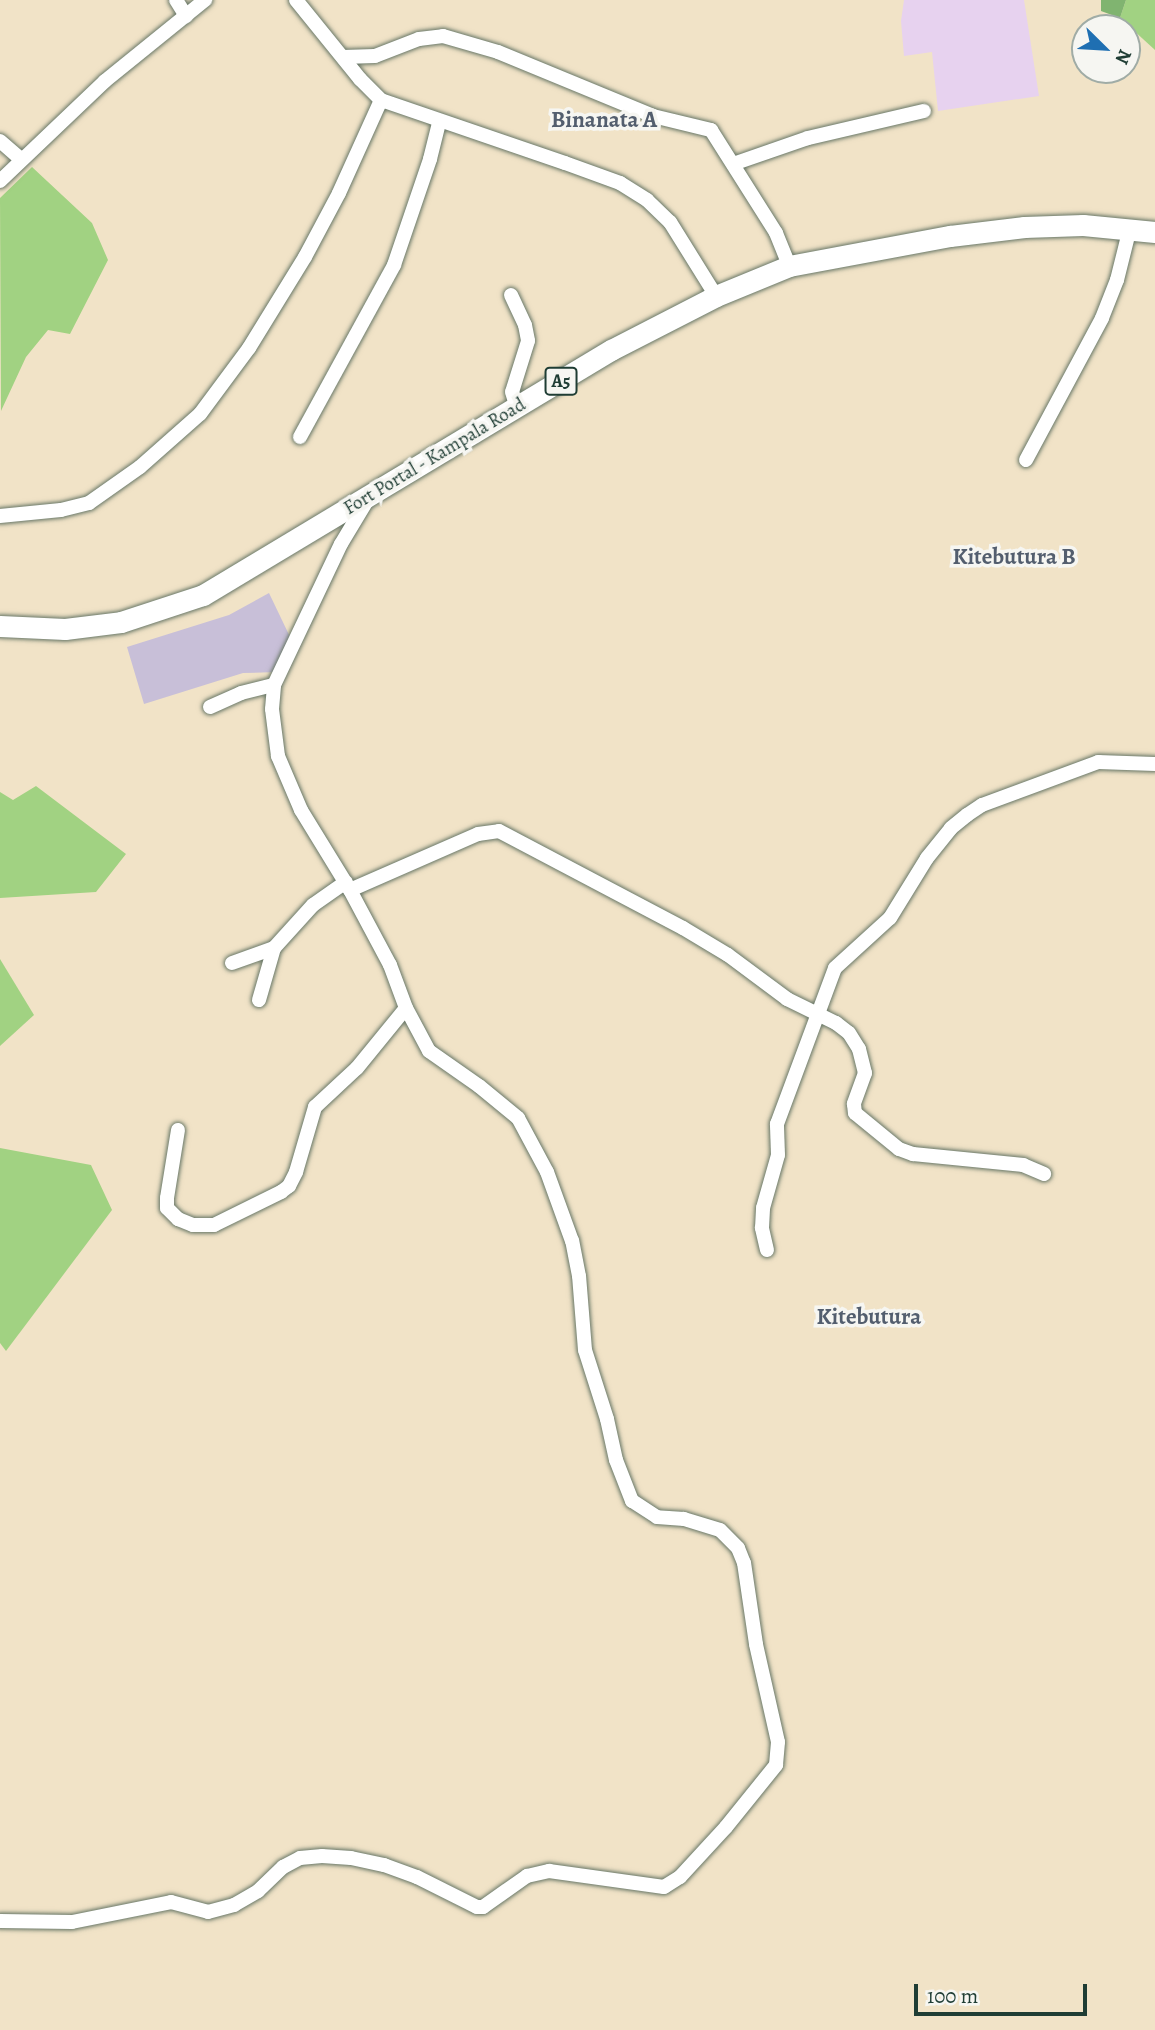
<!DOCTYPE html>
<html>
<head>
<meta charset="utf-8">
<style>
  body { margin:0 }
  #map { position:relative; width:1155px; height:2030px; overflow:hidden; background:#f1e3c7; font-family:Alegreya,serif }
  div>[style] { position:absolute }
  .built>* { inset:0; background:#e7d2ef }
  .industrial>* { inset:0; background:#c8bfd8 }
  .green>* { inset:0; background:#a1d282 }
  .forest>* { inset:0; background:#80b470 }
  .roads { filter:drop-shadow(0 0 2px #687767) drop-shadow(0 0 2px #687767) }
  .minor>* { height:14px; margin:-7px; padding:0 7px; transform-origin:7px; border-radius:7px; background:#fff }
  .highway>* { height:21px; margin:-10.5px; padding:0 10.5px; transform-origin:10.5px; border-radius:10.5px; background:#fff }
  span { translate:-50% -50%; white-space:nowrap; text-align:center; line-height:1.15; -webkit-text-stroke:7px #f6f6f2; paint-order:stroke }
  .shield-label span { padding:2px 5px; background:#f6f6f2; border:2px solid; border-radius:5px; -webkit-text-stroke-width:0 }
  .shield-label { font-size:18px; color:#1f3d34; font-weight:700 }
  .street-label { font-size:19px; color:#1f3d34 }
  .quarter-label { font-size:23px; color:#535e6e; font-weight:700 }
  .north { position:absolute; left:1071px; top:14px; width:70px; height:70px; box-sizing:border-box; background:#f6f6f2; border:2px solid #a0aca6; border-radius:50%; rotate:114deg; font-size:19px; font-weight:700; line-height:28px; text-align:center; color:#1f3d34 }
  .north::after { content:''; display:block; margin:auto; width:24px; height:32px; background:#1f6fb2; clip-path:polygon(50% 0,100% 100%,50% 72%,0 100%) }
  .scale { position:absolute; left:914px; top:1984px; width:173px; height:32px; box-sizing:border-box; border:4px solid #1f3d34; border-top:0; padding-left:9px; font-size:21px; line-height:24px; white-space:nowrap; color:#1f3d34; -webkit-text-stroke:5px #f6f6f2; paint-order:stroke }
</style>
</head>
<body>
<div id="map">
  <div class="built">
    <i style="clip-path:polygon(904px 0,1024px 0,1039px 96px,938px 111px,932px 52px,904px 56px,901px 21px)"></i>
  </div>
  <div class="industrial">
    <i style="clip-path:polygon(269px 593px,292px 641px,278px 672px,243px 673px,144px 704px,127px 647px,229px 615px)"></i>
  </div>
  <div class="green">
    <i style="clip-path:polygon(1126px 0,1155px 0,1155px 50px,1120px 18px)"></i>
    <i style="clip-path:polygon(32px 167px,92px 223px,108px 260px,70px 334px,48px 330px,26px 357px,1px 411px,0 198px)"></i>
    <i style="clip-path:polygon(36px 786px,126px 854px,96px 892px,0 898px,0 792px,13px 800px)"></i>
    <i style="clip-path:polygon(0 959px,34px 1015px,0 1046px)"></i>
    <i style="clip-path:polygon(0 1148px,91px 1165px,112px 1210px,6px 1351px,0 1343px)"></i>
  </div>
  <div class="forest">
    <i style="clip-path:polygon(1101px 0,1126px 0,1120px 18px,1101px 11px)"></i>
  </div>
  <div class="roads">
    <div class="minor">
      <i style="left:176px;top:0;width:19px;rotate:58deg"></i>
      <i style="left:296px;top:0;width:102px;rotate:51deg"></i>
      <i style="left:360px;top:79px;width:30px;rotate:45deg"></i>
      <i style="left:381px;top:100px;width:194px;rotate:18.9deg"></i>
      <i style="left:565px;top:163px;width:59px;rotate:20deg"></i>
      <i style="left:620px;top:183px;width:32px;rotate:32deg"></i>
      <i style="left:647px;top:200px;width:32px;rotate:44deg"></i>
      <i style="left:670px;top:222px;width:87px;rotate:58.1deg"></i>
      <i style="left:343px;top:57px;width:32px;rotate:-2deg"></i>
      <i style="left:375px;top:56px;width:47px;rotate:-21.1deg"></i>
      <i style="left:419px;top:39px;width:24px;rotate:-7deg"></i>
      <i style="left:443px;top:36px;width:57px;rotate:16.2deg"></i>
      <i style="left:498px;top:52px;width:168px;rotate:22.4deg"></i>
      <i style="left:653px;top:116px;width:60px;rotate:13.6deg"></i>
      <i style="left:711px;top:130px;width:122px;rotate:57.7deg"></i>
      <i style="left:776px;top:233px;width:35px;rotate:68deg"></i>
      <i style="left:0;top:141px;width:28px;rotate:41deg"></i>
      <i style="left:733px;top:164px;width:79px;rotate:-19.1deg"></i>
      <i style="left:808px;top:138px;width:119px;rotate:-13.1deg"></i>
      <i style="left:0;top:181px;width:145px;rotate:-43.6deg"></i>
      <i style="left:105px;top:81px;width:129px;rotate:-39deg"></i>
      <i style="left:511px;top:295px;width:33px;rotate:65deg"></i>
      <i style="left:525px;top:325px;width:16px;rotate:79deg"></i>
      <i style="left:528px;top:341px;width:53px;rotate:107.4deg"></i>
      <i style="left:512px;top:392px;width:17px;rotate:73deg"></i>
      <i style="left:300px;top:437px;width:196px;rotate:-61.3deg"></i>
      <i style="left:394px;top:265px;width:112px;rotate:-71.2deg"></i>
      <i style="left:430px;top:159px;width:38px;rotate:-76deg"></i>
      <i style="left:1026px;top:460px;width:161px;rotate:-61.8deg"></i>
      <i style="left:1102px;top:318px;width:41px;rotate:-68.5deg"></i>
      <i style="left:1117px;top:280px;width:54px;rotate:-76deg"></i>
      <i style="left:0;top:516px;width:61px;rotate:-5.6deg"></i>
      <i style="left:61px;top:510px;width:29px;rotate:-14deg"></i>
      <i style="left:89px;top:503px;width:62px;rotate:-35.2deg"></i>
      <i style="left:140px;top:467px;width:80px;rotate:-41.5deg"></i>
      <i style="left:200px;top:414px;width:82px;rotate:-53.4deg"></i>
      <i style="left:249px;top:348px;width:107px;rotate:-58.4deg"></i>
      <i style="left:305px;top:257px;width:72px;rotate:-62deg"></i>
      <i style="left:339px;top:193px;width:102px;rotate:-65.7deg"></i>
      <i style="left:210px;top:707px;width:34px;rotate:-24deg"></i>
      <i style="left:241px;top:693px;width:34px;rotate:-14deg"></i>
      <i style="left:350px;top:890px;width:140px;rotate:-23.6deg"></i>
      <i style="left:478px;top:834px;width:21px;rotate:-8deg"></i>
      <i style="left:499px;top:831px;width:208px;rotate:27.8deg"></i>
      <i style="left:683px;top:928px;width:52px;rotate:31deg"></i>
      <i style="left:728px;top:955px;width:74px;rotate:36.7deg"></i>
      <i style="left:787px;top:999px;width:55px;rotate:26.1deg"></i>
      <i style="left:836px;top:1023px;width:16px;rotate:38deg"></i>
      <i style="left:849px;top:1033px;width:19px;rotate:58deg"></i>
      <i style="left:859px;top:1049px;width:25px;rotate:76deg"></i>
      <i style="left:865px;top:1073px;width:33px;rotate:110deg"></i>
      <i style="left:854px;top:1104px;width:9px;rotate:84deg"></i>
      <i style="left:855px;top:1113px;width:57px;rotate:39.3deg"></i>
      <i style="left:899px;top:1149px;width:15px;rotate:20deg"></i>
      <i style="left:913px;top:1154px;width:111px;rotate:5.7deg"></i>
      <i style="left:1023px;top:1165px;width:23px;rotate:23deg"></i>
      <i style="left:232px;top:963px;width:45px;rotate:-19.7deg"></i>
      <i style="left:259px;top:1000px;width:54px;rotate:-73.9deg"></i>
      <i style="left:274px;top:948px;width:58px;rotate:-47.8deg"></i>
      <i style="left:313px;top:905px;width:40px;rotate:-34.9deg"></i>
      <i style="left:178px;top:1130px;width:69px;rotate:99.2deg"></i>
      <i style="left:167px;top:1198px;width:10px;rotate:90deg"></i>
      <i style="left:167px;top:1208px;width:16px;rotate:45deg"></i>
      <i style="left:178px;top:1219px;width:16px;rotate:22deg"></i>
      <i style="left:193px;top:1225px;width:21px"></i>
      <i style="left:214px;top:1225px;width:75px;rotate:-26.2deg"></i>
      <i style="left:281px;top:1192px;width:10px;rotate:-37deg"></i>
      <i style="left:289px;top:1186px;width:16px;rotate:-63deg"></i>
      <i style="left:296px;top:1172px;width:68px;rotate:-73.7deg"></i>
      <i style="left:315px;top:1107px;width:57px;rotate:-42.9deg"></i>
      <i style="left:357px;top:1068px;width:77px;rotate:-50.8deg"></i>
      <i style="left:767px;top:1250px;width:23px;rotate:-103deg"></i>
      <i style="left:762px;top:1228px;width:20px;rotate:-87deg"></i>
      <i style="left:763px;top:1208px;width:55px;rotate:-74.2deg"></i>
      <i style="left:778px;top:1155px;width:31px;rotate:-92deg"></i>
      <i style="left:777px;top:1124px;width:166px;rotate:-69.6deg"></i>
      <i style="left:835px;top:968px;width:74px;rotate:-42.3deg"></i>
      <i style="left:890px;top:918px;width:70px;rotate:-58.3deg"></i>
      <i style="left:927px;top:858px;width:38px;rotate:-51deg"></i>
      <i style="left:951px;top:828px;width:21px;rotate:-39deg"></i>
      <i style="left:967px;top:815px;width:18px;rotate:-34deg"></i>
      <i style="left:982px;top:805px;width:124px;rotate:-20.3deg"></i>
      <i style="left:1098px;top:762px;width:57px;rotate:2deg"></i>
      <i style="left:0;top:1921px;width:72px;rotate:0.8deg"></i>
      <i style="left:72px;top:1922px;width:101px;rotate:-11.4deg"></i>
      <i style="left:171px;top:1902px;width:38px;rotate:15deg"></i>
      <i style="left:208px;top:1912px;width:27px;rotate:-15deg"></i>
      <i style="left:234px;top:1905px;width:28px;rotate:-30deg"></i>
      <i style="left:258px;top:1891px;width:35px;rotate:-44deg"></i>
      <i style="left:283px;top:1867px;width:19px;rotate:-28deg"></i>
      <i style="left:300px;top:1858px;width:22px;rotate:-5deg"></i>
      <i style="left:322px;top:1856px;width:29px;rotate:4deg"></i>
      <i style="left:351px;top:1858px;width:34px;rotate:12deg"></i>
      <i style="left:384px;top:1865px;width:35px;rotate:20deg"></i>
      <i style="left:417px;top:1877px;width:67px;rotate:26.6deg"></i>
      <i style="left:477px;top:1907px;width:6px"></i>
      <i style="left:483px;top:1907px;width:54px;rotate:-35.2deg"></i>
      <i style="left:527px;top:1876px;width:23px;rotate:-13deg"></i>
      <i style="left:549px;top:1871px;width:116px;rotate:7.9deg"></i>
      <i style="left:664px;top:1887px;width:19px;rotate:-32deg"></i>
      <i style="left:680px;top:1877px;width:68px;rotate:-47.4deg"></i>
      <i style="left:726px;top:1827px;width:80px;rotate:-51.1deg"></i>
      <i style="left:776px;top:1765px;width:23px;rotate:-85deg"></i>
      <i style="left:778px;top:1742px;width:100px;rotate:-102.7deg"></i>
      <i style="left:756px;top:1644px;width:82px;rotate:-98.4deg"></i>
      <i style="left:744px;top:1563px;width:16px;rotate:-112deg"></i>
      <i style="left:738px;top:1548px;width:25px;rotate:-135deg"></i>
      <i style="left:720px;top:1530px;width:38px;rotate:-163deg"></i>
      <i style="left:684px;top:1519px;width:27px;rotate:-176deg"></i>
      <i style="left:657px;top:1517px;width:30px;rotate:-147deg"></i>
      <i style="left:632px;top:1501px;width:44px;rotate:-111.3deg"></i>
      <i style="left:616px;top:1460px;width:42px;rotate:-102.4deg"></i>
      <i style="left:607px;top:1419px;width:72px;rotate:-107.7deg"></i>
      <i style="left:585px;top:1350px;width:74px;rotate:-94.6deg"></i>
      <i style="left:579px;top:1276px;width:36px;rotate:-101deg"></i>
      <i style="left:572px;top:1241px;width:73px;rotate:-109.9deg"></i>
      <i style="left:547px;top:1172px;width:61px;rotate:-118.2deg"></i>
      <i style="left:518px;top:1118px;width:50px;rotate:-140.6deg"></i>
      <i style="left:479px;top:1086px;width:61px;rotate:-145deg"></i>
      <i style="left:429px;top:1051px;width:49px;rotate:-118.1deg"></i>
      <i style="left:406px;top:1008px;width:46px;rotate:-110.4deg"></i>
      <i style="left:390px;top:965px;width:85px;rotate:-118.1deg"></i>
      <i style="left:350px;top:890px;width:94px;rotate:-121.5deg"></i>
      <i style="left:301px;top:810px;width:59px;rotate:-113.1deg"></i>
      <i style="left:278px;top:756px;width:47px;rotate:-97.3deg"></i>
      <i style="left:272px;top:709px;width:24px;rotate:-85deg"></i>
      <i style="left:274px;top:685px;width:156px;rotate:-64.6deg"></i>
      <i style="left:341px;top:544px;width:52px;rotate:-59deg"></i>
    </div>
    <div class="highway">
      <i style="left:0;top:626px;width:65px;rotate:2.6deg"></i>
      <i style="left:65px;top:629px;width:56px;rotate:-7.1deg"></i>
      <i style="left:121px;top:622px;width:86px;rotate:-18.2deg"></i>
      <i style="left:203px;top:595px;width:476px;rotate:-31deg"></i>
      <i style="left:611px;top:350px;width:118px;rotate:-27.2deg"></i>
      <i style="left:716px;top:296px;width:79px;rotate:-22.3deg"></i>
      <i style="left:789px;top:266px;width:164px;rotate:-10.6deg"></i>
      <i style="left:950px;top:236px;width:75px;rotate:-6.9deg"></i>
      <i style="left:1024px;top:227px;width:59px;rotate:-1.9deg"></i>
      <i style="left:1083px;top:225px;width:72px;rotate:5.6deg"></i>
    </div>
  </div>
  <div class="shield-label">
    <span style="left:561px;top:381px">A5</span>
  </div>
  <div class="street-label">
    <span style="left:435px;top:457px;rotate:-31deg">Fort Portal - Kampala Road</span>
  </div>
  <div class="quarter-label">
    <span style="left:604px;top:120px">Binanata A</span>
    <span style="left:1014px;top:557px">Kitebutura B</span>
    <span style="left:869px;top:1317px">Kitebutura</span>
  </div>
  <div class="north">N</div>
  <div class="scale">100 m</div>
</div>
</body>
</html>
